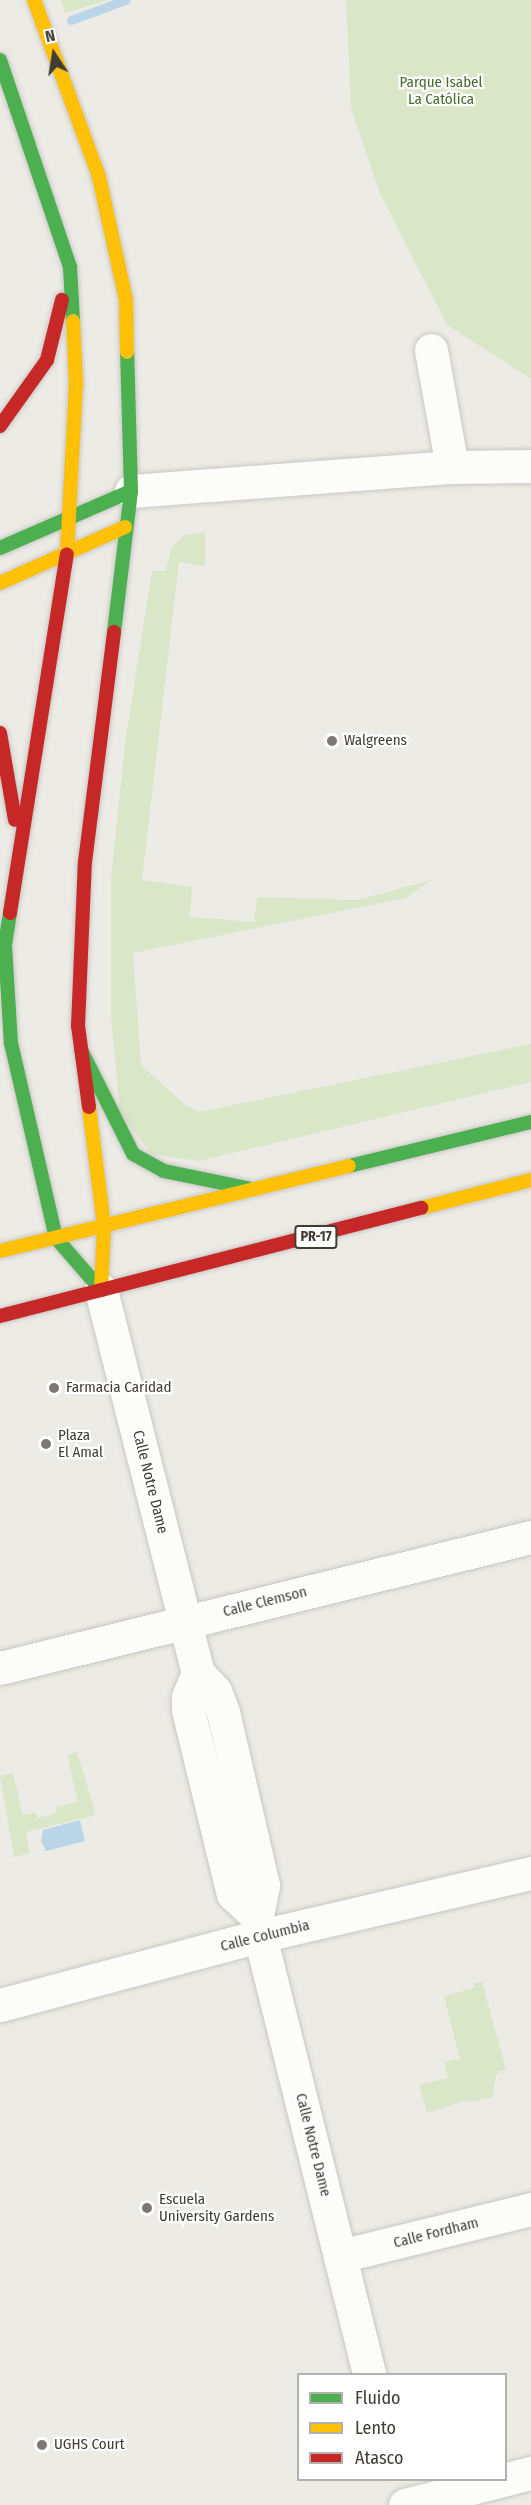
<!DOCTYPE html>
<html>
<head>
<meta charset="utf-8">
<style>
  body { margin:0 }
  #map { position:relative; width:531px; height:2505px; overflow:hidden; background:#edebe6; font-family:"Fira Sans Condensed",sans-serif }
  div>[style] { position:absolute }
  .green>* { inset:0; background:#dae6c8 }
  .water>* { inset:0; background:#bad5e7 }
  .stream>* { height:9px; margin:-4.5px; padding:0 4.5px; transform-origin:4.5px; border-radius:4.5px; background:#bad5e7 }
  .roads { filter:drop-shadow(0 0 2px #c9c7c2) drop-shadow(0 0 2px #c9c7c2) }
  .street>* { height:33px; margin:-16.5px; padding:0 16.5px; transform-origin:16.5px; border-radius:16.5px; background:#fcfcfb }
  .fast>* { height:14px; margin:-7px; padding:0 7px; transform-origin:7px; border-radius:7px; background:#4caf50 }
  .slow>* { height:14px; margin:-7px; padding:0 7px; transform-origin:7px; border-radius:7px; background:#ffc107 }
  .jam>* { height:14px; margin:-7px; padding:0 7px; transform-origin:7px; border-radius:7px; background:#c62828 }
  .dots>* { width:16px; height:16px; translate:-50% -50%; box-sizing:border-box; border:3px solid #fff; border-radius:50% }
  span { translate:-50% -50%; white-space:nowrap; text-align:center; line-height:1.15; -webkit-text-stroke:4.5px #fff; paint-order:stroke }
  .shield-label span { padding:2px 4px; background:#fff; border:2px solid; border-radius:4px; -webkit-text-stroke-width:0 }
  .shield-label { font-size:14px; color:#413c34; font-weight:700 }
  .park-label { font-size:15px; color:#446d2e }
  .poi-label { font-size:15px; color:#413c34 }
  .left { translate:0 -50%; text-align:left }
  .street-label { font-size:15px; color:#413c34 }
  .legend { position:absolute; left:297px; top:2373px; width:210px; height:108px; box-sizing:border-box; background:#fff; border:2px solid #b3b1ae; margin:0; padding:8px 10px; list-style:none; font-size:18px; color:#413c34 }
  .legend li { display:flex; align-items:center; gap:12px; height:30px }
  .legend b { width:30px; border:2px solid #b3b1ae }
  .north { position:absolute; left:24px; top:24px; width:60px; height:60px; -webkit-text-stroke:4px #fff; paint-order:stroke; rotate:348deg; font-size:16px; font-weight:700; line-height:24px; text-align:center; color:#413c34 }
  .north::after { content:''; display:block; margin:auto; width:21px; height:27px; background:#413c34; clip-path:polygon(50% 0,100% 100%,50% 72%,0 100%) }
</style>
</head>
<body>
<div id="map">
  <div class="green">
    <i style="clip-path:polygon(61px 0,108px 0,65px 13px)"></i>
    <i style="clip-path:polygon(346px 0,531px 0,531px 379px,447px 325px,380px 194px,351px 108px)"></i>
    <i style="clip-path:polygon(205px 532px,205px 566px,179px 562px,142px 880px,192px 887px,190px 917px,254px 922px,257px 897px,357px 900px,431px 880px,406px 898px,133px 953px,141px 1065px,184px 1104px,199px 1112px,531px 1044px,531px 1082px,199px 1161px,151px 1154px,120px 1112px,111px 1017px,111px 880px,125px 743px,152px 571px,166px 571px,171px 548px,184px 535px)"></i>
    <i style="clip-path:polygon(77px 1752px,96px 1815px,26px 1832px,30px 1853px,14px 1857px,0 1776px,13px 1773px,23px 1815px,35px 1812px,38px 1818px,56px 1813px,56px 1807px,78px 1802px,67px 1755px)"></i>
    <i style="clip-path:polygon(482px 1982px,506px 2069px,496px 2074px,493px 2097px,471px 2102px,467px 2100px,427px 2113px,419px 2085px,448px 2078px,444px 2062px,460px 2059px,444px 1996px,474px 1988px,474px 1983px)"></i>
  </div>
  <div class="water">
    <i style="clip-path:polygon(80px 1820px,85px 1841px,46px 1851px,41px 1841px,43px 1830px)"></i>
  </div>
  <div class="stream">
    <i style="left:71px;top:20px;width:58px;rotate:-20.3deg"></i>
  </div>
  <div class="roads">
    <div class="street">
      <i style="left:431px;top:350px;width:119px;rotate:79.8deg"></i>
      <i style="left:131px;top:491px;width:322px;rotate:-4.3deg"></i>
      <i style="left:452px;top:467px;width:79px;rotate:-0.7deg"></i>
      <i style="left:101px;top:1290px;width:395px;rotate:75.8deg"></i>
      <i style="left:198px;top:1673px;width:25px;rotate:47deg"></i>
      <i style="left:215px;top:1691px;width:22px;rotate:69deg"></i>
      <i style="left:223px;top:1712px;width:178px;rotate:77deg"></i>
      <i style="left:263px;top:1885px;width:32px;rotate:101deg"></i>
      <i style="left:257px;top:1916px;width:20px;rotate:81deg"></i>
      <i style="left:260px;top:1936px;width:451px;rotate:76deg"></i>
      <i style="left:0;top:1668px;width:547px;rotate:-13.86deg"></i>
      <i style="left:198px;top:1673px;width:26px;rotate:113deg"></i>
      <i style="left:188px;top:1697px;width:13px;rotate:90deg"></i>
      <i style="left:188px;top:1710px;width:189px;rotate:76.3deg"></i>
      <i style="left:233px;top:1894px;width:33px;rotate:43deg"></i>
      <i style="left:0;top:2005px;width:269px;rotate:-14.9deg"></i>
      <i style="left:260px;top:1936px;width:278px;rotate:-13.1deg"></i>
      <i style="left:340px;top:2256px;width:197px;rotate:-13.8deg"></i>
      <i style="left:405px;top:2505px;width:130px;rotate:-14.3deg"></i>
    </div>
    <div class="fast">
      <i style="left:0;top:60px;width:219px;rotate:71.3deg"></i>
      <i style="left:70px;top:267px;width:54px;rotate:86.8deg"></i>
      <i style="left:0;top:548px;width:143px;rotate:-23.5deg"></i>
      <i style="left:114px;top:632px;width:142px;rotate:-83.1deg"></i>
      <i style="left:131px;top:491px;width:139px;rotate:-91.6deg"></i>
      <i style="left:10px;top:913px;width:33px;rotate:99deg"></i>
      <i style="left:5px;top:946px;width:97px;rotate:86.5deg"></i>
      <i style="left:11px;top:1043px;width:200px;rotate:77deg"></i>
      <i style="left:56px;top:1238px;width:69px;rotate:49.1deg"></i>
      <i style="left:81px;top:1050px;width:116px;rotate:63.4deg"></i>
      <i style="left:133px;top:1154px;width:35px;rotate:29deg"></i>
      <i style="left:164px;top:1171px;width:85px;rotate:11.6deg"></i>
      <i style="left:349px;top:1166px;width:187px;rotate:-13.6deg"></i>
    </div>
    <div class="slow">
      <i style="left:34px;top:0;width:189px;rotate:69.8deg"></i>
      <i style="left:99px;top:177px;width:126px;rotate:77.6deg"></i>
      <i style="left:126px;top:300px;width:52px;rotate:88.9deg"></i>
      <i style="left:67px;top:554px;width:170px;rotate:-87deg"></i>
      <i style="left:76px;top:384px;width:63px;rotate:-92.7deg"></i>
      <i style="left:0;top:583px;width:137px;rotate:-24.1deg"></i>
      <i style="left:89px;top:1107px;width:120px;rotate:82.8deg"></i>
      <i style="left:104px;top:1226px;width:64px;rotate:92.7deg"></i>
      <i style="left:421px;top:1208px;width:114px;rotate:-14.3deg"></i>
      <i style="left:0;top:1251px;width:359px;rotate:-13.7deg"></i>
    </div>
    <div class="jam">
      <i style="left:0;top:426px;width:81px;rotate:-54.5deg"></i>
      <i style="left:47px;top:360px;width:62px;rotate:-76deg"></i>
      <i style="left:0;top:733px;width:88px;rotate:80.2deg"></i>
      <i style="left:10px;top:913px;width:363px;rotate:-81deg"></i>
      <i style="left:89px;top:1107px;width:82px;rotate:-97.7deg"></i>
      <i style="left:78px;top:1026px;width:164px;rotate:-87.6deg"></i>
      <i style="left:85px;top:862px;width:232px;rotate:-82.8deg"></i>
      <i style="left:0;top:1316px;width:435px;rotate:-14.4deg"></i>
    </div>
  </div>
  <div class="dots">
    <i style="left:332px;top:741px;background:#7d7972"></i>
    <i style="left:54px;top:1388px;background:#7d7972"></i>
    <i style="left:46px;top:1444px;background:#7d7972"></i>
    <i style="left:147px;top:2208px;background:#7d7972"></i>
    <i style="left:42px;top:2445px;background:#7d7972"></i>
  </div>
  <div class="shield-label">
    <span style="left:316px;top:1237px">PR-17</span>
  </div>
  <div class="park-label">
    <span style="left:441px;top:91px">Parque Isabel<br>La Católica</span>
  </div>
  <div class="poi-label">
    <span class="left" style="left:344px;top:741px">Walgreens</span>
    <span class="left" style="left:66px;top:1388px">Farmacia Caridad</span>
    <span class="left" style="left:58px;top:1444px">Plaza<br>El Amal</span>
    <span class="left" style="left:159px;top:2208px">Escuela<br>University Gardens</span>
    <span class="left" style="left:54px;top:2445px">UGHS Court</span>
  </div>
  <div class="street-label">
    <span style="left:150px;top:1482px;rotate:76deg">Calle Notre Dame</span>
    <span style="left:265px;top:1602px;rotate:-14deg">Calle Clemson</span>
    <span style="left:265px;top:1936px;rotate:-14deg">Calle Columbia</span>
    <span style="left:313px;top:2145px;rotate:76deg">Calle Notre Dame</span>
    <span style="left:436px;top:2233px;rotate:-14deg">Calle Fordham</span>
  </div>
  <ul class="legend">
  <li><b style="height:8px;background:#4caf50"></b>Fluido</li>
  <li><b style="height:8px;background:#ffc107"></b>Lento</li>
  <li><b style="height:8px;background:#c62828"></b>Atasco</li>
  </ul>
  <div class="north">N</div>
</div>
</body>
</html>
